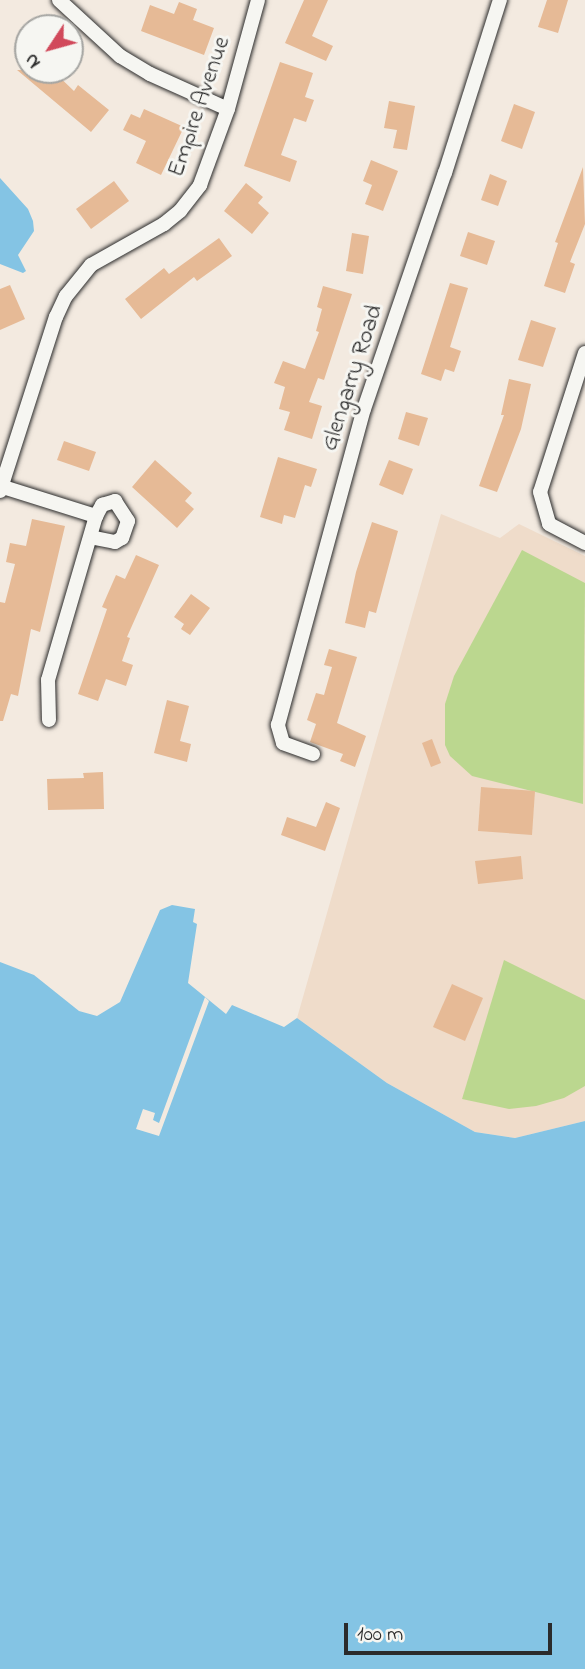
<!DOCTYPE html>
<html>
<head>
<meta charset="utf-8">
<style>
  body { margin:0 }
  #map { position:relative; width:585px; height:1669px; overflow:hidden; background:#f3eae0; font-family:"Indie Flower",sans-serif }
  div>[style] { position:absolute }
  .built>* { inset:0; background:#efdcca }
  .green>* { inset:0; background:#bbd78f }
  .water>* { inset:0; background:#84c4e4 }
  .pier>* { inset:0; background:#f3eae0 }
  .building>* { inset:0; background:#e6ba96 }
  .roads { filter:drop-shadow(0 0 2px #2b2b2b) drop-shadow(0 0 2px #2b2b2b) }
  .minor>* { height:14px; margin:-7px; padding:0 7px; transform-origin:7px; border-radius:7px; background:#f6f6f2 }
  span { translate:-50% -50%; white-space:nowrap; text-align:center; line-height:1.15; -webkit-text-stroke:6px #f6f6f2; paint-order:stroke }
  .street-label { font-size:24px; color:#2b2b2b }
  .north { position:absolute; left:14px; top:14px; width:70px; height:70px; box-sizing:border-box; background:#f6f6f2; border:2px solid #a5a5a2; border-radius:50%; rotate:234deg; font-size:19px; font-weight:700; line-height:28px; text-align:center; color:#2b2b2b }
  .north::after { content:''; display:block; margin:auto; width:24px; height:32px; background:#d1495b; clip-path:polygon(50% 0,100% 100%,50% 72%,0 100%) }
  .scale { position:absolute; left:344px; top:1623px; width:208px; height:32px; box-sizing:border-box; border:4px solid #2b2b2b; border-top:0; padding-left:9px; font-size:21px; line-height:24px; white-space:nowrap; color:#2b2b2b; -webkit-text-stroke:5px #f6f6f2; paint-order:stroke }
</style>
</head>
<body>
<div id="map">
  <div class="built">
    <i style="clip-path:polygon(441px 514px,500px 538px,519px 524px,585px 556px,585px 1121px,515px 1138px,475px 1132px,387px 1083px,297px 1018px)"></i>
  </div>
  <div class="green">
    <i style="clip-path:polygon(522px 550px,585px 583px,583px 804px,472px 776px,450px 756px,445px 745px,445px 704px,454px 676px)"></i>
    <i style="clip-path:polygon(504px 960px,585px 1000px,585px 1086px,564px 1098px,536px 1106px,509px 1109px,462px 1099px)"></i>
  </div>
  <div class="water">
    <i style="clip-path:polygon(0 178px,28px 209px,33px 221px,34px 231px,18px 255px,26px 271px,23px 273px,0 264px)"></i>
    <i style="clip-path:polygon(172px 905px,195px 909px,193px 922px,197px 924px,188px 983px,226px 1014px,232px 1005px,284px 1027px,297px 1018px,387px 1083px,475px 1132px,515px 1138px,585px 1121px,585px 1669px,0 1669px,0 962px,34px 975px,79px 1011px,97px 1016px,120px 1002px,160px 910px)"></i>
  </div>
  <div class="pier">
    <i style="clip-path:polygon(205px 997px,209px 1001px,159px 1136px,136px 1129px,143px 1109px,155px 1113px,153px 1120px,159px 1123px)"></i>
  </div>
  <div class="building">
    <i style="clip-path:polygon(304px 0,328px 0,312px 36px,333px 46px,326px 61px,285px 43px)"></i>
    <i style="clip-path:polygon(547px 0,568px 0,558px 33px,538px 27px)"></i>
    <i style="clip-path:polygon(179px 2px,197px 9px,193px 20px,214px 28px,204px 55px,141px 31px,150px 5px,174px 14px)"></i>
    <i style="clip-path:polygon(280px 62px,313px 73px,305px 97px,314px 100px,306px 122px,294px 118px,281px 155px,297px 161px,290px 182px,244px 166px)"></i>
    <i style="clip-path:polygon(17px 70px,52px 70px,74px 91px,78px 85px,109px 110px,91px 132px)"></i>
    <i style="clip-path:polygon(389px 101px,415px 106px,407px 150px,393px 148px,397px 130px,384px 128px)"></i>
    <i style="clip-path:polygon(514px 104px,535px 112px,522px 149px,501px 141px)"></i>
    <i style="clip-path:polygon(144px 109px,184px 127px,161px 175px,136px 163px,146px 141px,123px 130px,131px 114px,140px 118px)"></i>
    <i style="clip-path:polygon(371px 160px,398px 171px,383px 211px,365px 204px,372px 185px,363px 181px)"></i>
    <i style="clip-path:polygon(583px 167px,585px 224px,570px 262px,575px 264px,565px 293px,544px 286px,558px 243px,555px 242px)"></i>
    <i style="clip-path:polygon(490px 174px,507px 181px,498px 206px,481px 200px)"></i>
    <i style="clip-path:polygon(114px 181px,129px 201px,91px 229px,76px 209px)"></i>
    <i style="clip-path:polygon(246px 183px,263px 197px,258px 203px,269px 213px,252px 234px,224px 211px)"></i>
    <i style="clip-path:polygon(468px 232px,495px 241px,487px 265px,460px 256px)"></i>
    <i style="clip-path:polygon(352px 233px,369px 236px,363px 274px,346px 271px)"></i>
    <i style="clip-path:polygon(219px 238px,232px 256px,197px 281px,194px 277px,141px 319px,125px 299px,164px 268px,169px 274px)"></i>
    <i style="clip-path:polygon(450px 283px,468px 288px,450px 347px,461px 351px,454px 372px,445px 369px,441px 381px,421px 374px)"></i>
    <i style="clip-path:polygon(10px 285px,25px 319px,0 330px,0 289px)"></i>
    <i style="clip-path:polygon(323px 286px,352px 294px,324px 380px,318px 378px,309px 402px,322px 406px,312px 439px,284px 430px,290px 412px,279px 409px,285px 387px,274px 383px,283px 361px,305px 369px,319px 332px,316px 331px,322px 309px,317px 307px)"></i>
    <i style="clip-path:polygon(531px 320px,556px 328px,543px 367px,518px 360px)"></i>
    <i style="clip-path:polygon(509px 379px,531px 384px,521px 429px,497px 492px,479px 486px,504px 415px,501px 415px)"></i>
    <i style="clip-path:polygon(406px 412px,428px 418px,419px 446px,398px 439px)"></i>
    <i style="clip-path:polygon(64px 441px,96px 452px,89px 471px,57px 460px)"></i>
    <i style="clip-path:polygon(278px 457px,317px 469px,311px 487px,305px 485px,295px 518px,284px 515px,282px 524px,260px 517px)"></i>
    <i style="clip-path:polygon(155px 460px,192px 493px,185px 501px,194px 509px,177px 528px,132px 487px)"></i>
    <i style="clip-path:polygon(389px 460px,413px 469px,403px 495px,379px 485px)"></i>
    <i style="clip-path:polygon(32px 519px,65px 526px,40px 632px,31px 629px,18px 696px,11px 694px,3px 721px,0 721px,0 602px,5px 603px,15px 564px,6px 562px,10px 543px,26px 546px)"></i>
    <i style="clip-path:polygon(372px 522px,398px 531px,376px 613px,369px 611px,365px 628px,345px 623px,356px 572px)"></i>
    <i style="clip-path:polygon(136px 555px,159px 565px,127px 637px,130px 638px,122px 661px,133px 665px,126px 686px,106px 679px,98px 701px,78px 694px,107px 609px,102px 607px,116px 575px,125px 579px)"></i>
    <i style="clip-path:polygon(191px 594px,210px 608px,190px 635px,181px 629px,184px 624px,174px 617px)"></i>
    <i style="clip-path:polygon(329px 649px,357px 657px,337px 723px,366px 736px,355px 767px,340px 761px,343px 754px,310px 742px,316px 724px,307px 720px,316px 693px,324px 695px,332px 667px,324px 665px)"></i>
    <i style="clip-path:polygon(167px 700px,189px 706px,180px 741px,191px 744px,187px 762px,154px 753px)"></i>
    <i style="clip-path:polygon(432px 739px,441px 763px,431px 767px,422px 743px)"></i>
    <i style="clip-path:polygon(103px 772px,104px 809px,48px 810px,47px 779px,84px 778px,83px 773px)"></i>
    <i style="clip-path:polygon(481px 787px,535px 791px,532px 835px,478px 831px)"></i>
    <i style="clip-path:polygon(326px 802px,340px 808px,325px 851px,281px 835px,287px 817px,316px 827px)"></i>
    <i style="clip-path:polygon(521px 856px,523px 879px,478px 884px,475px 861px)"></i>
    <i style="clip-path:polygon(452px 984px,483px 998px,465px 1041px,433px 1027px)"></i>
  </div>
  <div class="roads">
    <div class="minor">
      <i style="left:59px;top:0;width:83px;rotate:42.6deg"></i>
      <i style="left:120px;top:56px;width:35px;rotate:31deg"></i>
      <i style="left:150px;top:74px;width:85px;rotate:24.2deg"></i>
      <i style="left:585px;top:353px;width:146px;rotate:107.9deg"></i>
      <i style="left:540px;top:492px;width:33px;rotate:74deg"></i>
      <i style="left:549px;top:524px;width:41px;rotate:27.8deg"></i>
      <i style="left:0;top:486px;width:101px;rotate:17.4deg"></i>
      <i style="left:0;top:491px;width:183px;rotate:-72.2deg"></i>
      <i style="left:56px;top:317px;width:23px;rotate:-65deg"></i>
      <i style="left:66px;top:296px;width:40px;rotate:-51deg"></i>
      <i style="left:91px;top:265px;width:84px;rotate:-29.3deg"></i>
      <i style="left:164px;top:224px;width:21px;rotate:-39deg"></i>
      <i style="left:180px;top:211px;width:33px;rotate:-52deg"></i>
      <i style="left:200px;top:185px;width:81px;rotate:-69.8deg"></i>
      <i style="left:228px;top:109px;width:113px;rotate:-74.6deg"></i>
      <i style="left:49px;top:720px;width:40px;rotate:-91.4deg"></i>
      <i style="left:48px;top:680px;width:171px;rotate:-73.7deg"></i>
      <i style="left:96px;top:516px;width:13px;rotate:-61deg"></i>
      <i style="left:102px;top:505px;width:14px;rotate:-17deg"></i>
      <i style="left:115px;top:501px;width:24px;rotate:57deg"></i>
      <i style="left:128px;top:521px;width:18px;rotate:109deg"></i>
      <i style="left:122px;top:538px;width:8px;rotate:150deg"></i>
      <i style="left:115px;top:542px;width:25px;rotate:-169deg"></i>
      <i style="left:313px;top:754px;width:32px;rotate:-160deg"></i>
      <i style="left:283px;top:743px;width:19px;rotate:-106deg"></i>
      <i style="left:278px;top:725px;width:327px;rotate:-74.8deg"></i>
      <i style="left:364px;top:409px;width:250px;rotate:-71.1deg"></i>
      <i style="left:445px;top:173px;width:182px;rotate:-72.4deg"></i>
    </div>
  </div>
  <div class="street-label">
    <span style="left:200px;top:107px;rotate:-71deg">Empire Avenue</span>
    <span style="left:353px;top:378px;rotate:-72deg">Glengarry Road</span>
  </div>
  <div class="north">N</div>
  <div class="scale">100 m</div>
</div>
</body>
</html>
